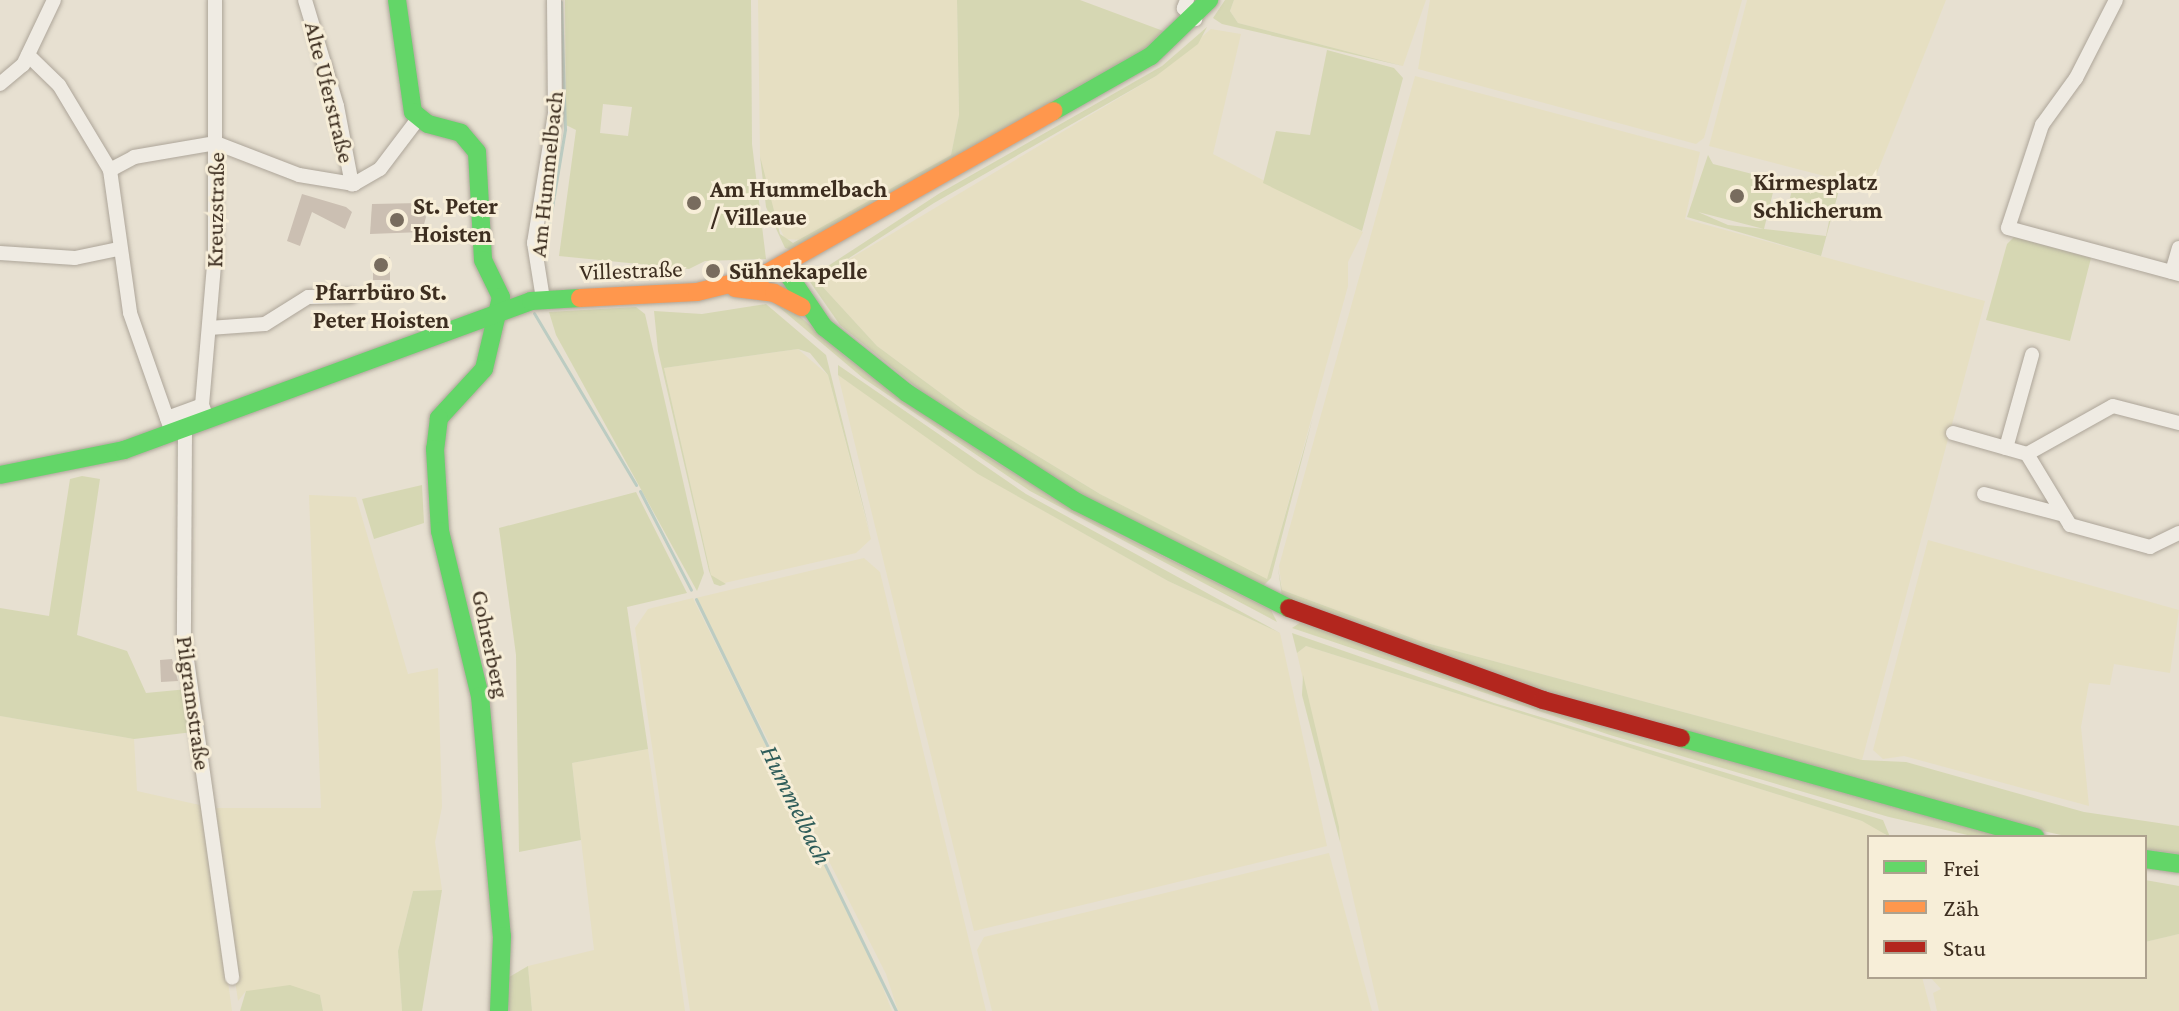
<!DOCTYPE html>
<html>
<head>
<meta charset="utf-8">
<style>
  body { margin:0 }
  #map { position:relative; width:2179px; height:1011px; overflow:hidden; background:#e7e0d1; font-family:"Crimson Pro",serif }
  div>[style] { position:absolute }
  .farmland>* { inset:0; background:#e6dfc2 }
  .green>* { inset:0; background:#d6d7b3 }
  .stream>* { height:3px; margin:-1.5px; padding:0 1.5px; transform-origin:1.5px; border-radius:1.5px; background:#bcccc2 }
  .building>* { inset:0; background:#cbbfb2 }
  .roads { filter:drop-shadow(0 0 2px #ada599) drop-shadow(0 0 2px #ada599) }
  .street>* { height:14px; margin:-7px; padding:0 7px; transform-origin:7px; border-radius:7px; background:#efebe3 }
  .fast>* { height:18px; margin:-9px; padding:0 9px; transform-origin:9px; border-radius:9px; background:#63d668 }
  .slow>* { height:18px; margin:-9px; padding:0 9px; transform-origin:9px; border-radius:9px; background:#ff974d }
  .jam>* { height:18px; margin:-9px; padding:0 9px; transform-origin:9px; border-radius:9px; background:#b3261e }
  .dots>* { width:22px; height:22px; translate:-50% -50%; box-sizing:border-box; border:4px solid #f7eed8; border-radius:50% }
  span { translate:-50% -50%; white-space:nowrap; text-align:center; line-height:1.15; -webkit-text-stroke:6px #f7eed8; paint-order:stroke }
  .street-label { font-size:24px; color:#3d2e20 }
  .poi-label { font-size:24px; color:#3d2e20; font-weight:700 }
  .left { translate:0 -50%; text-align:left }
  .water-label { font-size:26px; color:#2f5d5a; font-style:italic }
  .legend { position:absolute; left:1867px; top:835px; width:280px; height:144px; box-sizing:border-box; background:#f7eed8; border:2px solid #ada18e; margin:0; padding:10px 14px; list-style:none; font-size:24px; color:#3d2e20 }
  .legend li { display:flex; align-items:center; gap:16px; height:40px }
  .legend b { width:40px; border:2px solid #ada18e }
</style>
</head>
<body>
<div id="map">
  <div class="farmland">
    <i style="clip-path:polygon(758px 0,957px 0,959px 115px,951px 155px,804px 240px,785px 239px,770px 207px,760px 156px)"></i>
    <i style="clip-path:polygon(1234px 0,1426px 0,1403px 66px,1238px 23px,1230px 11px)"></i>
    <i style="clip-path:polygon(1430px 0,1742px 0,1704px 138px,1696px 144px,1418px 69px)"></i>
    <i style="clip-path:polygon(1747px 0,1946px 0,1871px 188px,1709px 146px)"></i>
    <i style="clip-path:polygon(1211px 29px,1241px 34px,1213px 154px,1363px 232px,1348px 262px,1348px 286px,1267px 580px,1100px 494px,969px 414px,877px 346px,822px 286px,826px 273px,1156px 76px)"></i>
    <i style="clip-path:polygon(1415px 76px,1700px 152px,1685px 219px,1985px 301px,1862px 760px,1423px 642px,1282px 590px,1279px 566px)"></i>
    <i style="clip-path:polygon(798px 349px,828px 375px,871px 539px,856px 553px,720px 584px,711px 575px,664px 368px)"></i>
    <i style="clip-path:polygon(838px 375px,1000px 486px,1168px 581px,1280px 633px,1327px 846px,974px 931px)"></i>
    <i style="clip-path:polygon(309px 495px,356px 497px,408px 674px,438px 668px,442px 807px,435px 842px,442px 890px,413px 891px,398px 951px,402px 1011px,323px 1011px,320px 995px,246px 991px,238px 1001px,211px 808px,321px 808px)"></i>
    <i style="clip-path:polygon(1928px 540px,2179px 610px,2170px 673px,2114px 664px,2110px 685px,2089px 683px,2081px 727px,2089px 806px,1904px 756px,1883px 759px,1873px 750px)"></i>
    <i style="clip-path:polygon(864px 558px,880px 572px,986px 1011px,898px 1011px,886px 974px,696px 598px)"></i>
    <i style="clip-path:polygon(693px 598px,876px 970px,892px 1011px,690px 1011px,635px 628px,648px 609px)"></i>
    <i style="clip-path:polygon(1306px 646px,1881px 827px,1886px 837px,1869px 837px,1869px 977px,1922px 977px,1931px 1011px,1379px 1011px,1297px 653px)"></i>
    <i style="clip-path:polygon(0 716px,134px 739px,137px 791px,204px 806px,232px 1011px,0 1011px)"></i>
    <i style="clip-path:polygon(648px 749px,685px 1011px,532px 1011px,528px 966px,594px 950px,572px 763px)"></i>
    <i style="clip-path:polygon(1329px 853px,1372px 1011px,992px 1011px,977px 950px,984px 937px)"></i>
    <i style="clip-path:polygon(2179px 934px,2179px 1011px,1937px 1011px,1933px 993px,1941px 989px,1930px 977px,2145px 977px,2145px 942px)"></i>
  </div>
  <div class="green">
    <i style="clip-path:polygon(evenodd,565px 0,751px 0,752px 144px,766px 259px,705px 261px,689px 269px,559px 256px,576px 130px,566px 125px,565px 0,603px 104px,632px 107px,628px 136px,600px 133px,603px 104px)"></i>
    <i style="clip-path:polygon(957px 0,1080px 0,1166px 32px,1161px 42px,791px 250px,785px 248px,766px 207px,760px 156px,780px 234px,793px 243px,951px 155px,959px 115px)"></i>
    <i style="clip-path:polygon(1225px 0,1234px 0,1230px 11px,1238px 23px,1403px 66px,1222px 24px,1213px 18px)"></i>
    <i style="clip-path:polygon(1207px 27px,1198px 44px,1156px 76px,934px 203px,826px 273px,822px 286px,877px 346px,969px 414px,1100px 494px,1267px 579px,1313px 417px,1271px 578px,1261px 588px,1086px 499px,946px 411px,840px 325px,808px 279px,940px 193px,1162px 66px)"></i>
    <i style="clip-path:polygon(1327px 50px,1394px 68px,1403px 78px,1362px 231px,1263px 183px,1276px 131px,1310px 135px)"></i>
    <i style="clip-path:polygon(1708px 155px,1713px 164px,1776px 180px,1764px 229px,1698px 212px,1728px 225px,1826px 236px,1829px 221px,1819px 218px,1819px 206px,1790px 198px,1794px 182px,1825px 193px,1839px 190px,1821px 256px,1687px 217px)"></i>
    <i style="clip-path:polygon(2014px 237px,2091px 258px,2070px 341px,1986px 320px,2007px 244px)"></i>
    <i style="clip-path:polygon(773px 302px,786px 304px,847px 358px,994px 461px,1112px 531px,1271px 610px,1277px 622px,1030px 491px,863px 378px)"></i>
    <i style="clip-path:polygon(766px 304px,826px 355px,870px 533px,828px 375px,810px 353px,798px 349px,664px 368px,711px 575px,726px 584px,720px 586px,714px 584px,709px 571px,658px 351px,654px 311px,702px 314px)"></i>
    <i style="clip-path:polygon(636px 307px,645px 314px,704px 573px,697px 591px,556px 335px,549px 312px)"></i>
    <i style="clip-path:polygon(838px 365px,1026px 494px,1280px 633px,1168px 581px,978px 474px,838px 375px)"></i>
    <i style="clip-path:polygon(82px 476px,100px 479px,77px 635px,127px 651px,146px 693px,188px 689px,193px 732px,134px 739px,0 716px,0 608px,49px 616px,70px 479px)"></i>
    <i style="clip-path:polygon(422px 485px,424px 523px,374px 539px,362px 499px)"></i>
    <i style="clip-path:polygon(636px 492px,687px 593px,627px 607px,648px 749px,572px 763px,581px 840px,519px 852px,516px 655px,499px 528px)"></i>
    <i style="clip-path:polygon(1278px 568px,1282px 590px,1423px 642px,1862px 760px,1906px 762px,2084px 812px,2179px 826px,2179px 854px,2145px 849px,2145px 837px,2070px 837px,2007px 823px,1650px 725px,1407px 647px,1282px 597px)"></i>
    <i style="clip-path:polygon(1301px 622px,1593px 723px,2005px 837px,1976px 837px,1889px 817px,1610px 735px,1292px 628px)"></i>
    <i style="clip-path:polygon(1292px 633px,1494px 703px,1883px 820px,1890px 837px,1862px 821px,1306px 646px,1297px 653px)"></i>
    <i style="clip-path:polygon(1303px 675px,1339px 827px,1340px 842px,1302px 695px)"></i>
    <i style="clip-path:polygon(2145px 880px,2179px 886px,2179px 934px,2145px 942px)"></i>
    <i style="clip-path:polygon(442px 890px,422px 1011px,402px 1011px,398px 951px,413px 891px)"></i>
    <i style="clip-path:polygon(528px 966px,532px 1011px,509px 1011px,506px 979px)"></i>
    <i style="clip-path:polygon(290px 985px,320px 995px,323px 1011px,240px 1011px,246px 991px)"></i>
  </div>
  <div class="stream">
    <i style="left:545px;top:249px;width:122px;rotate:-80.5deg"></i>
    <i style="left:565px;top:129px;width:127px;rotate:-91.8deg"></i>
    <i style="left:534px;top:313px;width:200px;rotate:59.3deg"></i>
    <i style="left:640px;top:491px;width:111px;rotate:62.7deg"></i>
    <i style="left:696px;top:599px;width:458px;rotate:64.1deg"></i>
  </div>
  <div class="building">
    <i style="clip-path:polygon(302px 194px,346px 207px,352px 212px,345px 229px,312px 212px,300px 246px,287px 241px)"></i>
    <i style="clip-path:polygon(420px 203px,426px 217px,422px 232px,370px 234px,372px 204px)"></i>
    <i style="clip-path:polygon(390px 257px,390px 280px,373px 280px,373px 258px)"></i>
    <i style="clip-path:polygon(172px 659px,178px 681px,161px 682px,160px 660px)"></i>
  </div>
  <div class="roads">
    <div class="street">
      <i style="left:305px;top:0;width:111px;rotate:73.2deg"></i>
      <i style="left:337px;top:106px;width:80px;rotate:79.2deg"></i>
      <i style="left:1187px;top:0;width:9px;rotate:111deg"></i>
      <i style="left:1184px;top:8px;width:16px;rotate:45deg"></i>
      <i style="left:2116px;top:0;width:88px;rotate:117.1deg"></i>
      <i style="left:2076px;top:78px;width:58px;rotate:125.9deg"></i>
      <i style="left:2042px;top:125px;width:108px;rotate:108.3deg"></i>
      <i style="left:2008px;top:228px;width:177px;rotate:15.1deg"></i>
      <i style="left:28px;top:55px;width:43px;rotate:44.1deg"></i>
      <i style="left:59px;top:85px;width:99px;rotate:59deg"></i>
      <i style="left:110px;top:170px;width:144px;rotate:82deg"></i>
      <i style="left:130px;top:313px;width:126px;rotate:70.6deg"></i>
      <i style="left:0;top:84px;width:30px;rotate:-40deg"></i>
      <i style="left:23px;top:65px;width:72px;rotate:-64.5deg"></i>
      <i style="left:110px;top:170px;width:27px;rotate:-28deg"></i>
      <i style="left:134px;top:157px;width:83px;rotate:-9.7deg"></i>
      <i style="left:216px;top:143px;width:89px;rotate:21.1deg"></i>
      <i style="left:299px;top:175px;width:56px;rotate:9.3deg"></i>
      <i style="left:354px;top:184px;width:30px;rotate:-30deg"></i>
      <i style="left:380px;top:169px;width:63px;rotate:-52.8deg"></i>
      <i style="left:0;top:253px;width:75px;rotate:3.8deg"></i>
      <i style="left:75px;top:258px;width:44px;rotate:-11.8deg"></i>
      <i style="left:2172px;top:272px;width:25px;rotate:-74deg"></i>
      <i style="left:543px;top:299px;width:57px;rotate:-99.1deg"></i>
      <i style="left:534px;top:243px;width:131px;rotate:-80.8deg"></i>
      <i style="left:555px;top:114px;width:114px;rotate:-90.5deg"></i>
      <i style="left:209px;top:328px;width:56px;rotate:-4.1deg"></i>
      <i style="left:265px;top:324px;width:51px;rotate:-32.1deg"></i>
      <i style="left:308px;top:297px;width:43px;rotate:-1.3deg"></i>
      <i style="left:167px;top:418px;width:37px;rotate:-20deg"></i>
      <i style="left:207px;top:418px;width:14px;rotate:-111deg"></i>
      <i style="left:202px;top:405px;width:152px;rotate:-85.1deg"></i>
      <i style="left:215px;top:254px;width:254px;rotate:-90deg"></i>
      <i style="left:185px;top:427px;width:212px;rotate:90.3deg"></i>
      <i style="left:184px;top:639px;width:342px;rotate:81.9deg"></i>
      <i style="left:1953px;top:433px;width:77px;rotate:15.8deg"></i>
      <i style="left:2027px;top:454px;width:98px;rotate:-29.2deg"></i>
      <i style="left:2113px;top:406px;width:68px;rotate:14.4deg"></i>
      <i style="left:2006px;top:448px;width:97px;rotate:-74.4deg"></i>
      <i style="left:2027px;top:454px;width:83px;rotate:58.8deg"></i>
      <i style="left:2070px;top:525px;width:83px;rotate:15.4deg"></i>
      <i style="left:2150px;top:547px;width:32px;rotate:-26deg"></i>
      <i style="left:1984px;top:494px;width:80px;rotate:14.6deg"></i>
    </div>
    <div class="fast">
      <i style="left:397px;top:0;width:113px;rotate:81.9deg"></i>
      <i style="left:413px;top:112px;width:19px;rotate:39deg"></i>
      <i style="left:428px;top:124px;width:34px;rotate:15deg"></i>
      <i style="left:461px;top:133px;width:25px;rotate:50deg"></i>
      <i style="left:477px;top:152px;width:108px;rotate:86.8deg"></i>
      <i style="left:483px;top:260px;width:41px;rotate:64.1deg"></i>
      <i style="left:501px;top:297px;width:74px;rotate:103.3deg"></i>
      <i style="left:484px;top:369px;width:67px;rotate:132.6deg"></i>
      <i style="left:439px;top:418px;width:31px;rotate:97deg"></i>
      <i style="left:435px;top:449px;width:82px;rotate:86.5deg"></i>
      <i style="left:440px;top:531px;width:170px;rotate:76.4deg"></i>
      <i style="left:480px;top:696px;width:241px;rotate:84.8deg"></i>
      <i style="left:502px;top:936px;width:75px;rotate:92.3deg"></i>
      <i style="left:1054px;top:111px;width:112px;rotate:-29.6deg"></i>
      <i style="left:1151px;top:56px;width:81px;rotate:-44deg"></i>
      <i style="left:783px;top:267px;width:73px;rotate:55.7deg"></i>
      <i style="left:824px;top:327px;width:106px;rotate:38.5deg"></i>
      <i style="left:907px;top:393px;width:202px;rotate:32.7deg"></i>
      <i style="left:1077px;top:502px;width:237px;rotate:26.6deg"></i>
      <i style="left:0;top:475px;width:126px;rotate:-11.4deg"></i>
      <i style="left:124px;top:450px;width:433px;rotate:-20.1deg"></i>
      <i style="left:531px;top:301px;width:49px;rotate:-3.5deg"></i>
      <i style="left:1681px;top:738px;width:368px;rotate:15.6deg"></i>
      <i style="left:2145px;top:859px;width:34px;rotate:8deg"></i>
    </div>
    <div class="slow">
      <i style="left:735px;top:288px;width:39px;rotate:7deg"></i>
      <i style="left:774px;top:293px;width:31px;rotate:27deg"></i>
      <i style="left:580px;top:298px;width:117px;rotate:-2.9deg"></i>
      <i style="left:697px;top:292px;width:67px;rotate:-13.8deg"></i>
      <i style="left:762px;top:276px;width:335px;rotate:-29.5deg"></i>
    </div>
    <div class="jam">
      <i style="left:1289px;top:608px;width:270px;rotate:19.9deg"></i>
      <i style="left:1543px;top:700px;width:143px;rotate:15.4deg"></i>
    </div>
  </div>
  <div class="dots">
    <i style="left:1737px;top:196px;background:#786c5e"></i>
    <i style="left:694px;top:203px;background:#786c5e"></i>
    <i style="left:397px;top:220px;background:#786c5e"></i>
    <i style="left:381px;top:265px;background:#786c5e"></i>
    <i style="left:713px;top:271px;background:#786c5e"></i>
  </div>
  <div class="street-label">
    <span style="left:330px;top:92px;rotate:76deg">Alte Uferstraße</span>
    <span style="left:546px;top:174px;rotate:-84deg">Am Hummelbach</span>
    <span style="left:215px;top:210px;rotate:-89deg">Kreuzstraße</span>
    <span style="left:631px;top:270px;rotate:-2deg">Villestraße</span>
    <span style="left:491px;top:644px;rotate:78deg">Gohrerberg</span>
    <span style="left:194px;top:703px;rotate:82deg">Pilgramstraße</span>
  </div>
  <div class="poi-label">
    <span class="left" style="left:1753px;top:196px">Kirmesplatz<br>Schlicherum</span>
    <span class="left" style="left:710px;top:203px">Am Hummelbach<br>/ Villeaue</span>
    <span class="left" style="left:413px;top:220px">St. Peter<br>Hoisten</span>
    <span class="left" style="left:729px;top:271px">Sühnekapelle</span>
    <span style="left:381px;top:306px">Pfarrbüro St.<br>Peter Hoisten</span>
  </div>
  <div class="water-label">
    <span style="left:796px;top:805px;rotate:64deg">Hummelbach</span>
  </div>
  <ul class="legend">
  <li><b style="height:10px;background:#63d668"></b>Frei</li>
  <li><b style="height:10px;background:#ff974d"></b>Zäh</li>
  <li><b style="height:10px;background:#b3261e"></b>Stau</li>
  </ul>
</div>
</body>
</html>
